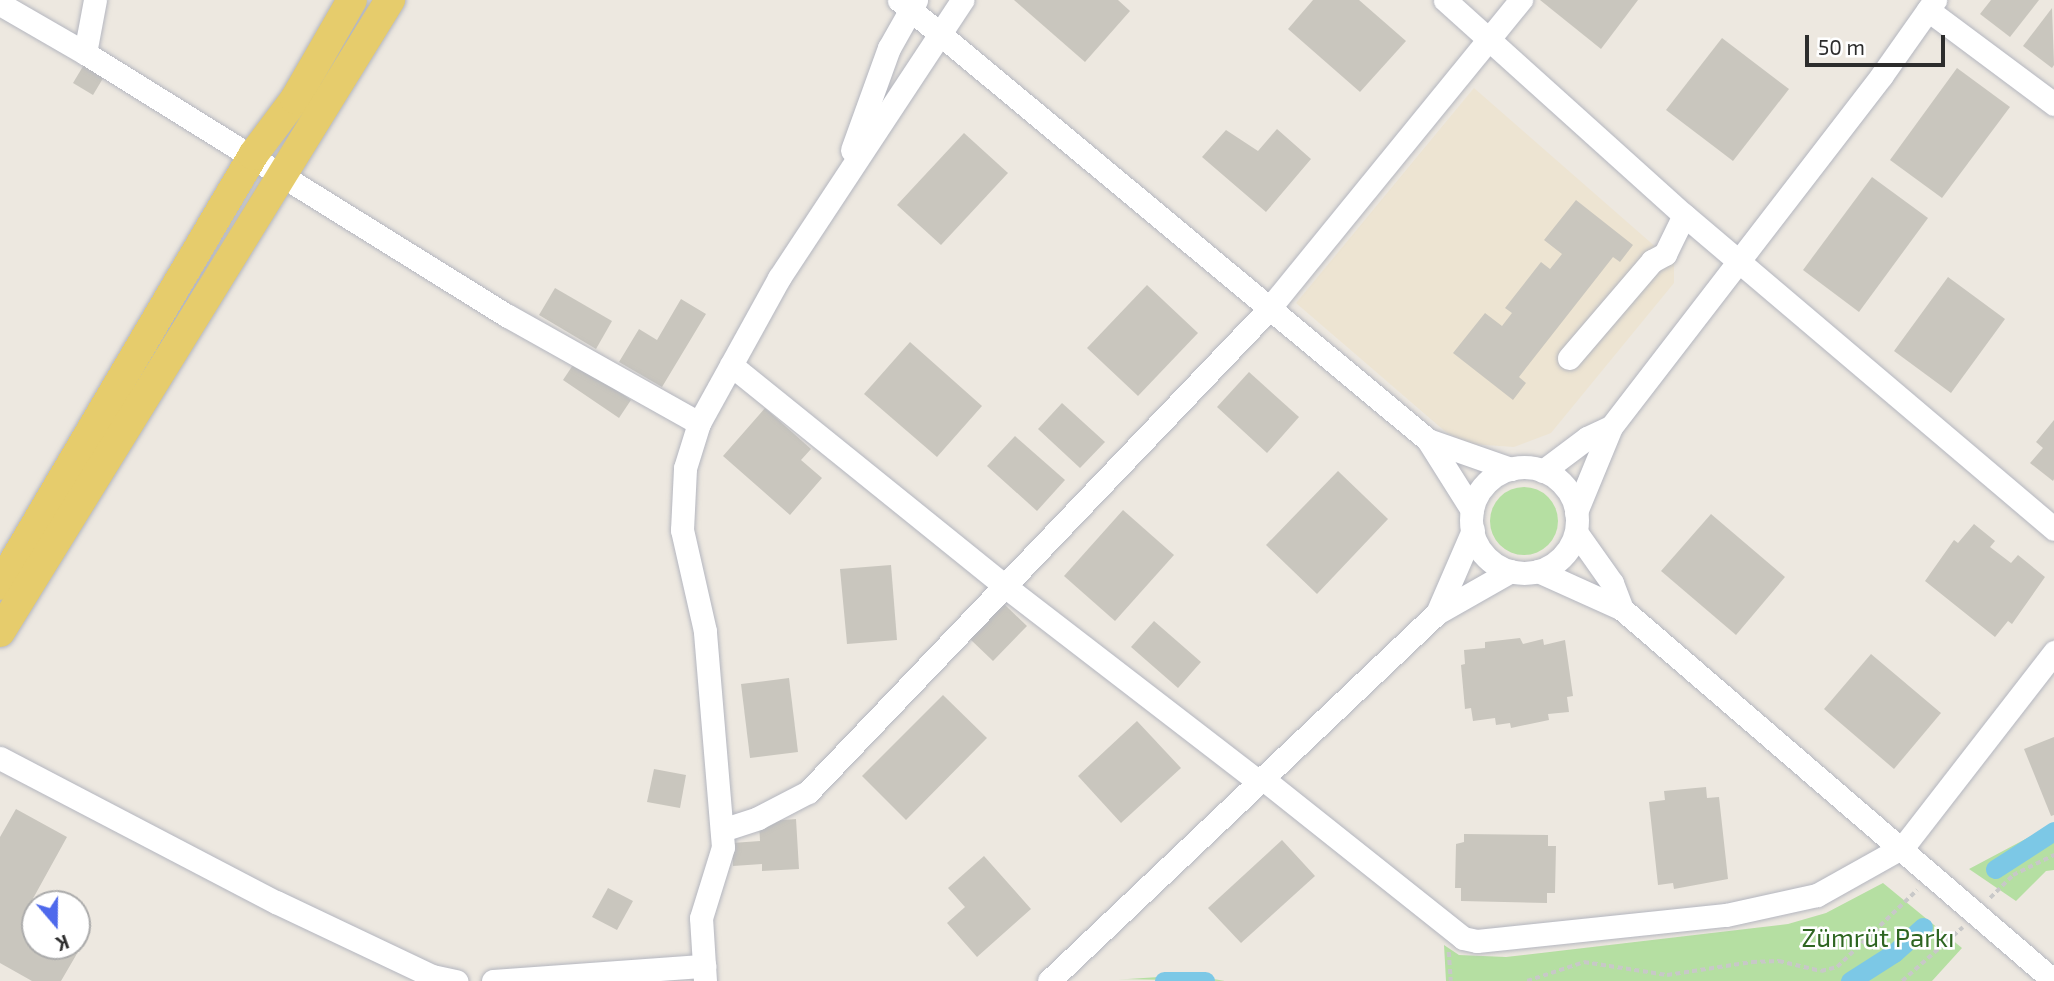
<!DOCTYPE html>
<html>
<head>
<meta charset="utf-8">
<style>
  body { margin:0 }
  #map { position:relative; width:2054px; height:981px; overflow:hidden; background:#ede8e0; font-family:"Exo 2",sans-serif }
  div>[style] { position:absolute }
  .education>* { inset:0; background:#ede4d2 }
  .green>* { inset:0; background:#b5dfa2 }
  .round { border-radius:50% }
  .canal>* { height:19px; margin:-9.5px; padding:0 9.5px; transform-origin:9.5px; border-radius:9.5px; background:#7cc8e6 }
  .building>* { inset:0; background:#c9c6be }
  .path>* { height:3.5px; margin-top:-1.75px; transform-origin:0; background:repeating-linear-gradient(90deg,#c8c8c8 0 5px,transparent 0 8.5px) }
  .roads { filter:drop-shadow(0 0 2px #b4b6bf) drop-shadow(0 0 2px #b4b6bf) }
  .minor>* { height:23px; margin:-11.5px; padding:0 11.5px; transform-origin:11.5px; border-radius:11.5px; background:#fff }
  .minor>.ring { margin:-11.5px; padding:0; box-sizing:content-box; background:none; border:23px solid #fff; border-radius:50% }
  .major>* { height:30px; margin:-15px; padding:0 15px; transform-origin:15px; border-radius:15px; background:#e6cc6c }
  span { translate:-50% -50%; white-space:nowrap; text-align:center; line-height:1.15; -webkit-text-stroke:5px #fff; paint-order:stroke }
  .park-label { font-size:26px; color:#2e6521 }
  .north { position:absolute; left:21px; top:890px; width:70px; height:70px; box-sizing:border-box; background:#fff; border:2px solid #ababab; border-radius:50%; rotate:160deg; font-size:19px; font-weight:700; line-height:28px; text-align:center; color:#2d2d2d }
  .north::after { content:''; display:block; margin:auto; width:24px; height:32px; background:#4e69ec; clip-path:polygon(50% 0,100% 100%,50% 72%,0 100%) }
  .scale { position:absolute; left:1805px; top:35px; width:140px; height:32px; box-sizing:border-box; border:4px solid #2d2d2d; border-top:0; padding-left:9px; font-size:21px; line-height:24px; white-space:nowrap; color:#2d2d2d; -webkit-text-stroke:5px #fff; paint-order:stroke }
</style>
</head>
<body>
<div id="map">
  <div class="education">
    <i style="clip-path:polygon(1474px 88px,1674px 263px,1674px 283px,1551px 433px,1514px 447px,1471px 444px,1447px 433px,1296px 303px)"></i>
  </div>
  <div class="green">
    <i class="round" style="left:1490px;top:487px;width:68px;height:68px"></i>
    <i style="clip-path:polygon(2054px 824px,2054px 870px,2046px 871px,2016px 901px,1969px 869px)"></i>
    <i style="clip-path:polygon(1883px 883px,1962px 948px,1932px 981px,1446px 981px,1444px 945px,1459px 955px,1506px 957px,1788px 924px,1826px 913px)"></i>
    <i style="clip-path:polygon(1190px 975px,1225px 981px,1117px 979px,1128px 979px)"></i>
  </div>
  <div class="canal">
    <i style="left:1995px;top:869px;width:70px;rotate:-32.8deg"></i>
    <i style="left:1164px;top:981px;width:41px"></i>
    <i style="left:1850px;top:981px;width:52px;rotate:-32.5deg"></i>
    <i style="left:1894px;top:953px;width:39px;rotate:-42deg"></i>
  </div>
  <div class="building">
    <i style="clip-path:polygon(1014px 0,1118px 0,1130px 11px,1085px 62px)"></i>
    <i style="clip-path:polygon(1313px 0,1359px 0,1406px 41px,1360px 92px,1288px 29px)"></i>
    <i style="clip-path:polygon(1540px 0,1638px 0,1601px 49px)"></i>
    <i style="clip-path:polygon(1991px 0,2039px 0,2010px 37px,1980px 14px)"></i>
    <i style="clip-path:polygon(2052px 8px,2054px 65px,2052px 68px,2023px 46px)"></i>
    <i style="clip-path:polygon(1722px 38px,1789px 89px,1733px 161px,1666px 110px)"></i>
    <i style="clip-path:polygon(85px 63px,105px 75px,93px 95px,73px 83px)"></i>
    <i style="clip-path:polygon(1957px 68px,2010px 107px,1942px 198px,1890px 160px)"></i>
    <i style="clip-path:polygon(1277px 129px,1311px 159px,1266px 212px,1202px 157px,1226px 130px,1258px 151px)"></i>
    <i style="clip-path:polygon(964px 133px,1008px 173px,941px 245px,897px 205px)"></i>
    <i style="clip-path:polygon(1872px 177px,1928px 218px,1859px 312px,1803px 270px)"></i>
    <i style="clip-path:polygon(1576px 200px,1633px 245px,1620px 262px,1613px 257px,1519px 377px,1526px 383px,1513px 400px,1453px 353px,1485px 313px,1502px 326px,1512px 313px,1505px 308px,1541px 262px,1550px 269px,1562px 254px,1544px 240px)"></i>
    <i style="clip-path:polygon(1948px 277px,2005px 319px,1951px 393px,1894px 351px)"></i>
    <i style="clip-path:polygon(1147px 285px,1198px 333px,1138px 396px,1087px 348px)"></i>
    <i style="clip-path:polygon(555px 288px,612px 321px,596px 349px,539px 315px)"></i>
    <i style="clip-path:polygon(681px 299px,706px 314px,662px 387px,619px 362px,639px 329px,657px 340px)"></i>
    <i style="clip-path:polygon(910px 342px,982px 406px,937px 457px,864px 394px)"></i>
    <i style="clip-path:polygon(575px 362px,631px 400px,619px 418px,563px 380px)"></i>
    <i style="clip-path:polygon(1249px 372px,1299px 417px,1267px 453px,1217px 407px)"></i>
    <i style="clip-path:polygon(1062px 403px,1105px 442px,1080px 468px,1038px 429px)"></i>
    <i style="clip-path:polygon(765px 408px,811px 449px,801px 460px,822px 478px,790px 515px,723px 456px)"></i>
    <i style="clip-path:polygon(2054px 420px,2054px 479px,2053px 481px,2030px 463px,2043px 448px,2036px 442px)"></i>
    <i style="clip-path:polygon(1015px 436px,1065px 480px,1037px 511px,987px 466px)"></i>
    <i style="clip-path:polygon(1338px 471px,1388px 519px,1317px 594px,1266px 545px)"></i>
    <i style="clip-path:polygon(1123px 510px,1174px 555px,1115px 621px,1064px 576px)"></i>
    <i style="clip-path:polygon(1711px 514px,1785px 577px,1736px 635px,1661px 571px)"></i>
    <i style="clip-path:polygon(1974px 524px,1995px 541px,1990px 547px,2011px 563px,2018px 555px,2045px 577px,2012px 624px,2008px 621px,1995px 637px,1925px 581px,1954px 540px,1958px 543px)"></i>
    <i style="clip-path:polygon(891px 565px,897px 640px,847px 644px,840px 569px)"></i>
    <i style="clip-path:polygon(1004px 604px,1027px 626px,993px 661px,970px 639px)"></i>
    <i style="clip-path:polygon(1154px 621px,1201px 662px,1178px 688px,1131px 647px)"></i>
    <i style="clip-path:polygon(1520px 638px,1523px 644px,1543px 639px,1544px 645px,1565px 640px,1573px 696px,1567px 697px,1569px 712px,1548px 714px,1549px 720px,1511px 728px,1510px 723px,1496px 725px,1495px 718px,1473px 721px,1471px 708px,1465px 709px,1461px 665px,1465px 664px,1464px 650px,1485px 648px,1485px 642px)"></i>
    <i style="clip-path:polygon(1871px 654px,1941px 713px,1894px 769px,1824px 709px)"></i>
    <i style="clip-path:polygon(789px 678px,798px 752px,750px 758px,741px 684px)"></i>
    <i style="clip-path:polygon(943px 695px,987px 738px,906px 820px,862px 776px)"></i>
    <i style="clip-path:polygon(1137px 721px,1181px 768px,1121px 823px,1078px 776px)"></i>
    <i style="clip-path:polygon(2054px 737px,2054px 815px,2051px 816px,2024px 749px)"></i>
    <i style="clip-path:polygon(654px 769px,686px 775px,680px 808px,647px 802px)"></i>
    <i style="clip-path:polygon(1706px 787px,1707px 798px,1719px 797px,1728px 879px,1674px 889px,1673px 883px,1658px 885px,1649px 802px,1665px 800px,1664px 791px)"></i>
    <i style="clip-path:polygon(16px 809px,67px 837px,25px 913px,35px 919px,35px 946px,82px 945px,61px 981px,32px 981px,0 963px,0 837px)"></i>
    <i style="clip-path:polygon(796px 819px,799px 869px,762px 871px,762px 864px,733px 866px,732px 843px,760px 841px,759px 822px)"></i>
    <i style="clip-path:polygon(1464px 834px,1548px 835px,1548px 846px,1556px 846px,1555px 893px,1547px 893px,1547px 903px,1461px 901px,1461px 888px,1455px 888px,1456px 844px,1464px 842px)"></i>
    <i style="clip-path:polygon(1282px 840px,1315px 876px,1241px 943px,1208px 908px)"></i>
    <i style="clip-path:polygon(984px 856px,1031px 909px,977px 957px,947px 923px,965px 907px,948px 888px)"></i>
    <i style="clip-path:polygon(608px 888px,633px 901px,617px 930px,592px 917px)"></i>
  </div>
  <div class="path">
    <i style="left:1990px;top:898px;width:33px;rotate:-45deg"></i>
    <i style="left:2013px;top:875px;width:46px;rotate:-26deg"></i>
    <i style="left:1449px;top:952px;width:29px;rotate:86deg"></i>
    <i style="left:1527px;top:981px;width:60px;rotate:-18.4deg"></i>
    <i style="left:1584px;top:962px;width:84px;rotate:8.9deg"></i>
    <i style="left:1667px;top:975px;width:86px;rotate:-8.7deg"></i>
    <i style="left:1752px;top:962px;width:27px;rotate:-2deg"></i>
    <i style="left:1779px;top:961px;width:43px;rotate:13.4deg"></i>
    <i style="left:1821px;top:971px;width:16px;rotate:-14deg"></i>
    <i style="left:1837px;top:967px;width:111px;rotate:-43.9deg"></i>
    <i style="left:1902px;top:981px;width:81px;rotate:-41.5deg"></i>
  </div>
  <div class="roads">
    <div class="minor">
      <i style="left:95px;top:0;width:54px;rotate:100.7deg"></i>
      <i style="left:85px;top:53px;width:498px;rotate:31.9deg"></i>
      <i style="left:508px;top:316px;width:219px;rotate:29.3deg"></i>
      <i style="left:899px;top:0;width:688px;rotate:39.75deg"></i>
      <i style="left:1445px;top:0;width:321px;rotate:42deg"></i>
      <i style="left:1684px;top:215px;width:485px;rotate:40.3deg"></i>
      <i style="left:0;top:4px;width:98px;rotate:30deg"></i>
      <i style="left:1928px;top:10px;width:157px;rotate:36.7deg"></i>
      <i style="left:852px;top:150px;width:109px;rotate:-70.1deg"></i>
      <i style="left:889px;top:48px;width:55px;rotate:-60.6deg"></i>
      <i style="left:1569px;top:358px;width:128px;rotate:-49.4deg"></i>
      <i style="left:1652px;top:261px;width:15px;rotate:-28deg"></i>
      <i style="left:1665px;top:254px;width:43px;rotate:-64deg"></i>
      <i style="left:731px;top:365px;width:348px;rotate:38.9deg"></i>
      <i style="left:1002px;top:584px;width:323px;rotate:37.6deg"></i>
      <i style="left:1611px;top:427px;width:444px;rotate:-52.4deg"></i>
      <i style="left:1882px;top:75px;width:92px;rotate:-54.8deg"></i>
      <i class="ring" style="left:1471px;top:467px;width:83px;height:83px"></i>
      <i style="left:1543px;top:471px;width:55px;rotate:-36.9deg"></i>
      <i style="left:1587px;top:438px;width:26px;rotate:-25deg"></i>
      <i style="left:1611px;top:427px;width:92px;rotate:112.4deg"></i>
      <i style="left:1472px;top:510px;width:83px;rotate:-122.2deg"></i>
      <i style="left:1428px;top:440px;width:88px;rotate:19.3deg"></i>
      <i style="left:1473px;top:530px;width:90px;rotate:113.4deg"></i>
      <i style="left:1437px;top:613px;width:85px;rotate:-29.6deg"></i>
      <i style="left:1538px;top:571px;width:92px;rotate:24.3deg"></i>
      <i style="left:1622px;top:609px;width:28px;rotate:-111deg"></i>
      <i style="left:1612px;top:583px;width:62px;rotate:-125.2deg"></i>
      <i style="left:1622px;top:609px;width:570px;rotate:40.73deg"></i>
      <i style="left:0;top:758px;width:311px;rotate:27.6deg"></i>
      <i style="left:276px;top:902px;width:173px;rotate:25.4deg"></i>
      <i style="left:432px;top:976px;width:25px;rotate:12deg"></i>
      <i style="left:1262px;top:778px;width:257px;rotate:38.5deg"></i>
      <i style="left:1463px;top:938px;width:14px;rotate:12deg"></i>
      <i style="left:1477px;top:941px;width:250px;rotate:-6deg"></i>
      <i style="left:1726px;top:915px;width:93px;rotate:-12.4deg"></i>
      <i style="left:1817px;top:895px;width:98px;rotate:-29.2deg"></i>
      <i style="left:1903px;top:847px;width:247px;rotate:-52.2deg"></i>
      <i style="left:722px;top:830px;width:38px;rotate:-18deg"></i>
      <i style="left:758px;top:818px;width:56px;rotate:-27.5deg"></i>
      <i style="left:808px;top:792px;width:665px;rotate:-46.34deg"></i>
      <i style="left:1267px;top:311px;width:402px;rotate:-50.8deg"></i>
      <i style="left:493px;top:981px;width:212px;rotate:-4.1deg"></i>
      <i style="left:705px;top:981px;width:63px;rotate:-93.6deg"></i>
      <i style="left:701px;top:918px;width:74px;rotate:-72.8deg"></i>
      <i style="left:723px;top:847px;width:217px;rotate:-94.8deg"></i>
      <i style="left:705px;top:631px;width:104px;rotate:-102.8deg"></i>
      <i style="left:682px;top:530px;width:62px;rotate:-87.2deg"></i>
      <i style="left:685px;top:468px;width:47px;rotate:-72.7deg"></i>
      <i style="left:699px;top:423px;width:166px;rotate:-61.1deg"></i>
      <i style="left:779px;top:278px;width:333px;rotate:-56.6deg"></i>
      <i style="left:1049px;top:981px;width:535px;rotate:-43.48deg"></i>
    </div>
    <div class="major">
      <i style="left:0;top:585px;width:499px;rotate:-59.5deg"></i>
      <i style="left:253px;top:155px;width:70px;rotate:-53.1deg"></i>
      <i style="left:295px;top:99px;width:114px;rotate:-60.1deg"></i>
      <i style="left:0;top:632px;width:743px;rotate:-58.32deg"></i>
    </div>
  </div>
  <div class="park-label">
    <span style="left:1878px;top:937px">Zümrüt Parkı</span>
  </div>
  <div class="north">K</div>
  <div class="scale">50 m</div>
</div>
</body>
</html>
